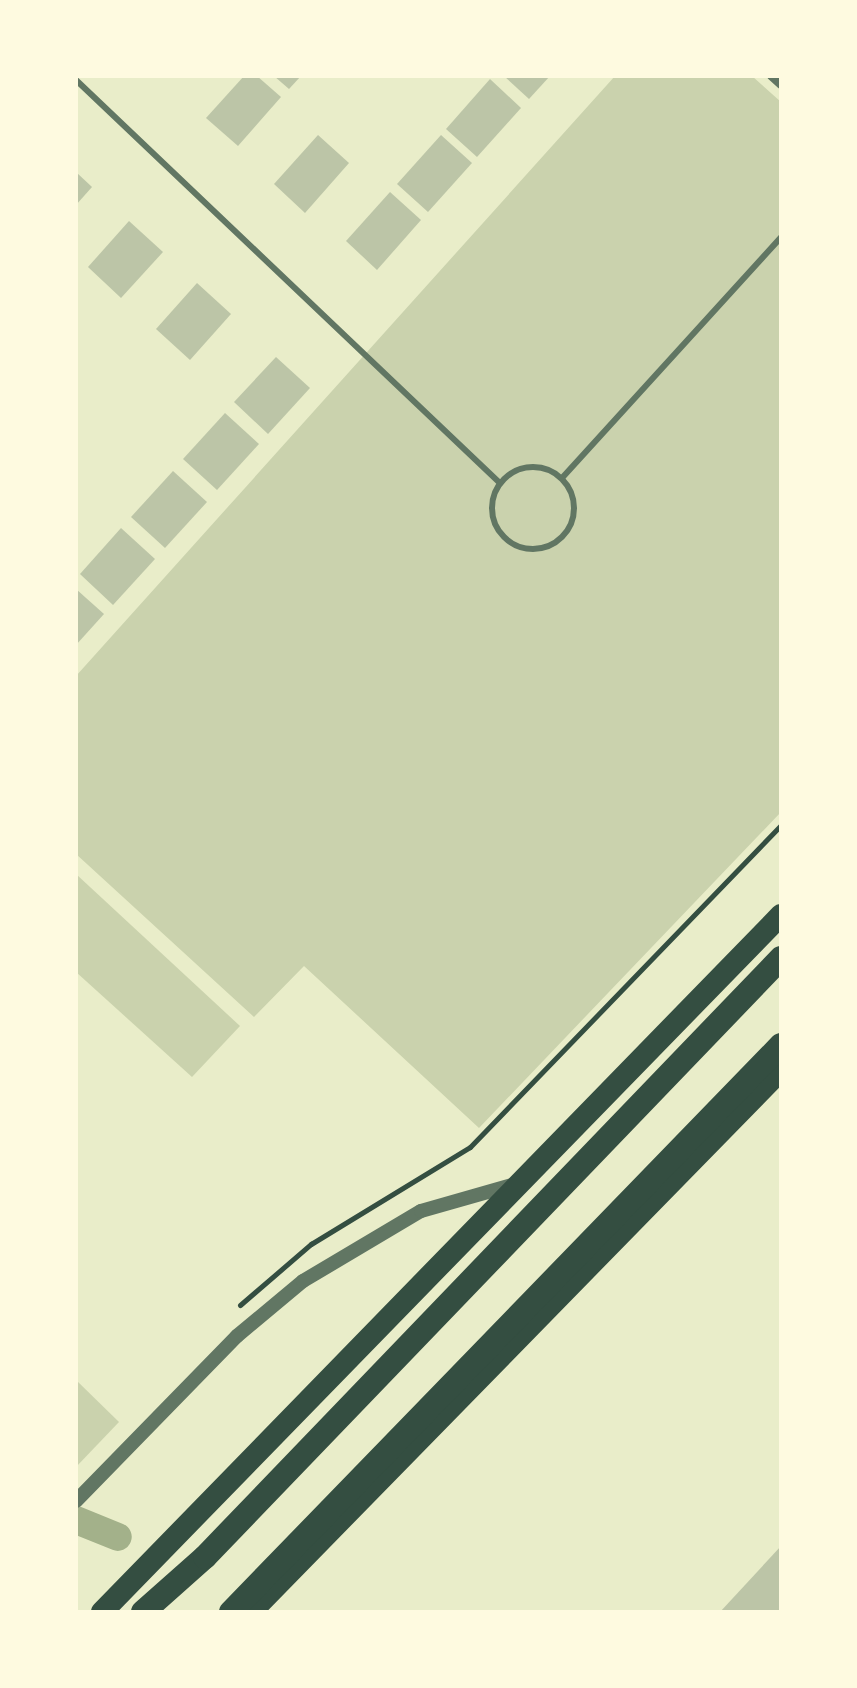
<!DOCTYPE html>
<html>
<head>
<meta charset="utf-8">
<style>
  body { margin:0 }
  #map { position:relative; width:857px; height:1688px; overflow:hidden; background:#e9edc9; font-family:"DejaVu Sans",sans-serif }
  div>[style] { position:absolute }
  .green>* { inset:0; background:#cad2ad }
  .canal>* { height:28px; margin:-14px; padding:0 14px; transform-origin:14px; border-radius:14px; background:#a3b18a }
  .building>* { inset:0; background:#bcc5a7 }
  .path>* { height:5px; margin:-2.5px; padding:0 2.5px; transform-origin:2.5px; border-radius:2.5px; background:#344e41 }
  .service>* { height:6px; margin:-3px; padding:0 3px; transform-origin:3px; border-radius:3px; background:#617663 }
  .service>.ring { margin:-3px; padding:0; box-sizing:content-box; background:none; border:6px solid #617663; border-radius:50% }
  .minor>* { height:8px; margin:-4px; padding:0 4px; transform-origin:4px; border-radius:4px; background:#617663 }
  .tertiary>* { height:14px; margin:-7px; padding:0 7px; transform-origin:7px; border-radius:7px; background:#617663 }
  .trunk>* { height:22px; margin:-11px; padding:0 11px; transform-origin:11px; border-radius:11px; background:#344e41 }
  .motorway>* { height:24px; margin:-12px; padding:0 12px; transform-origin:12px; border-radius:12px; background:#344e41 }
  span { translate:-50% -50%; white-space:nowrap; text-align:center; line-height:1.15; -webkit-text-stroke:7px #fefae0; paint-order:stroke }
  .frame { position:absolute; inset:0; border:78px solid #fefae0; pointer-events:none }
</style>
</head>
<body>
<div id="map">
  <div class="green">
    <i style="clip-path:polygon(615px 76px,752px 76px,781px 102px,781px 812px,479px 1128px,304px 966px,254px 1017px,76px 854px,76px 676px)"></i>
    <i style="clip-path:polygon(76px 874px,240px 1026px,192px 1077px,76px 972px)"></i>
    <i style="clip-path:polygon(76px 1380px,119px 1422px,76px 1467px)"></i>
  </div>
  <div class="canal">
    <i style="left:76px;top:1520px;width:45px;rotate:22deg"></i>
  </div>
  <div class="building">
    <i style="clip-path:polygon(244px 76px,257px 76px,281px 97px,238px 146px,206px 118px)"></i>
    <i style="clip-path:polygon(274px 76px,301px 76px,289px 89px)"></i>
    <i style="clip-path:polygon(504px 76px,550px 76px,529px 99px)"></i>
    <i style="clip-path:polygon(490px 79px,521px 108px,477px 157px,446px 129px)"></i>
    <i style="clip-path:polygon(318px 135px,349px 163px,305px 213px,274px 184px)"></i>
    <i style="clip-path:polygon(441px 135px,472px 163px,428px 212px,397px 184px)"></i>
    <i style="clip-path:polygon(76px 172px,92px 187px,76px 205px)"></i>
    <i style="clip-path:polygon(390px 192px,421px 220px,377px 270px,346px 241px)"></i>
    <i style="clip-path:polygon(129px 221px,163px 252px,121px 298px,88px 267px)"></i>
    <i style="clip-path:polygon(197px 283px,231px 314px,190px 360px,156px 329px)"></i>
    <i style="clip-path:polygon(276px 357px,310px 388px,268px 434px,234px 402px)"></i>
    <i style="clip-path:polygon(225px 413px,259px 444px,217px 490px,183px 459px)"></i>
    <i style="clip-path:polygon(173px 471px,207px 502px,165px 548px,131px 517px)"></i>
    <i style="clip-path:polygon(121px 528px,155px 559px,113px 605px,80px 574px)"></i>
    <i style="clip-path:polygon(76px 589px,104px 614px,76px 645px)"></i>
    <i style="clip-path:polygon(781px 1546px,781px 1612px,720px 1612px)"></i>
  </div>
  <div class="path">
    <i style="left:240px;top:1305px;width:94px;rotate:-40.7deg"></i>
    <i style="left:311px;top:1244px;width:186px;rotate:-31.4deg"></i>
    <i style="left:470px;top:1147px;width:448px;rotate:-46deg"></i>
  </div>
  <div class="service">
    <i style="left:76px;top:80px;width:585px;rotate:43.55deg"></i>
    <i class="ring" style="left:492px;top:467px;width:76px;height:76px"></i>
    <i style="left:562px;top:478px;width:326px;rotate:-47.7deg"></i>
  </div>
  <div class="minor">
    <i style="left:771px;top:76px;width:13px;rotate:42deg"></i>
  </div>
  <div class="tertiary">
    <i style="left:76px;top:1501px;width:231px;rotate:-45.7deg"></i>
    <i style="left:237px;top:1336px;width:86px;rotate:-39.8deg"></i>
    <i style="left:303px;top:1281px;width:137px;rotate:-30.7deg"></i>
    <i style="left:421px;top:1211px;width:102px;rotate:-15.9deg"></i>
  </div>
  <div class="trunk">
    <i style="left:102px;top:1612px;width:973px;rotate:-45.75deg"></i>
    <i style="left:251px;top:1612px;width:758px;rotate:-45.64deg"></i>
  </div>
  <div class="motorway">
    <i style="left:143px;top:1612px;width:83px;rotate:-41.6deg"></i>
    <i style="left:205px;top:1557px;width:831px;rotate:-46.12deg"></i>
    <i style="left:231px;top:1612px;width:790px;rotate:-45.87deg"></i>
  </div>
  <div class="frame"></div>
</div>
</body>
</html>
